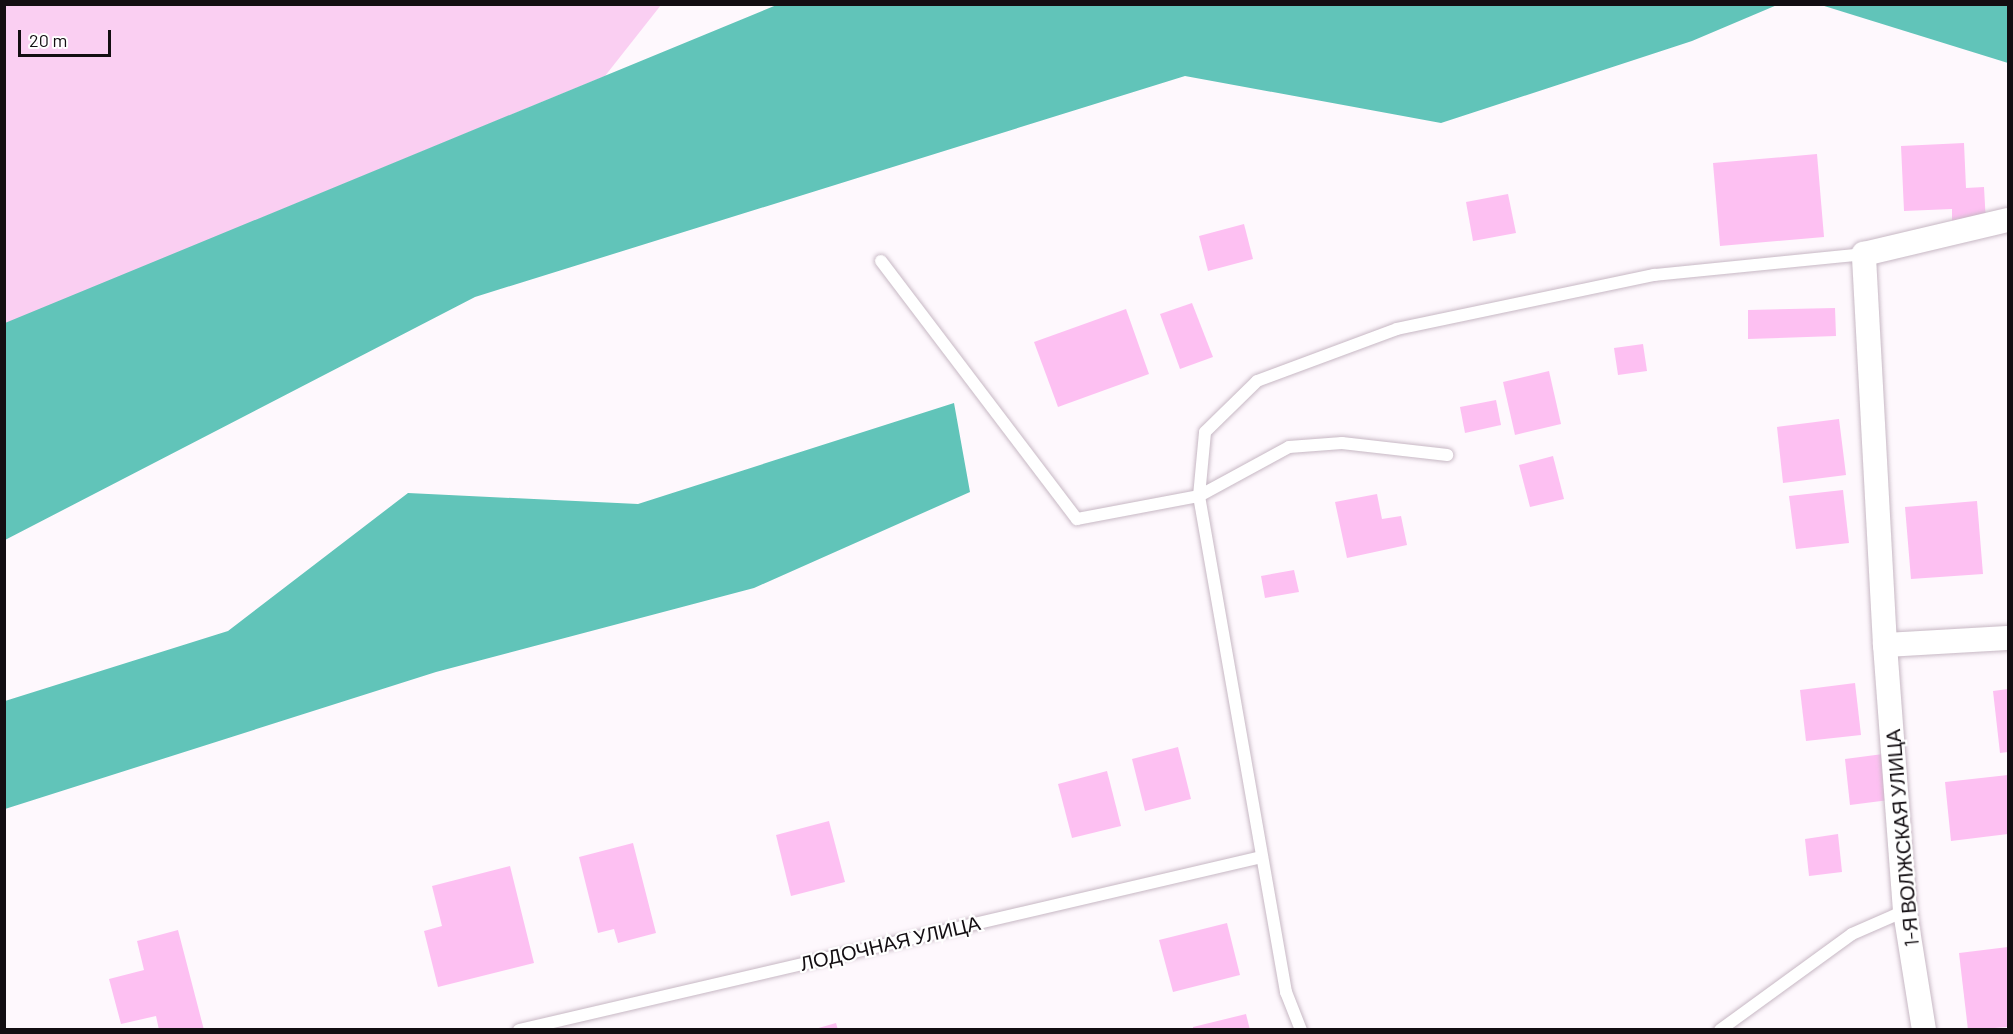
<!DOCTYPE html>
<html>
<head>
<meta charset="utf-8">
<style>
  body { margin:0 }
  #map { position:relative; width:2013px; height:1034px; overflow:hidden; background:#fef8fd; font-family:Barlow,sans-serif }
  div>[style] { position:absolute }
  .green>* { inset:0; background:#facff2 }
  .water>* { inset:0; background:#61c4b9 }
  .building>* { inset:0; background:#fdc0f2 }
  .roads { filter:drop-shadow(0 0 2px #c7b8c4) drop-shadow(0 0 2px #c7b8c4) }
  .lane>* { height:12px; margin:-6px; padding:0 6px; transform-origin:6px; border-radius:6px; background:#fff }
  .street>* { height:24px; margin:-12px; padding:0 12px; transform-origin:12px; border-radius:12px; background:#fff }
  span { translate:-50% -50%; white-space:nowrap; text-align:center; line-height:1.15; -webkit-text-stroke:4.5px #fff; paint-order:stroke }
  .street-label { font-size:20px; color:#130e12 }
  .frame { position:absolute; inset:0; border:6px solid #130e12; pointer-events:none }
  .scale { position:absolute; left:18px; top:30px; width:93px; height:27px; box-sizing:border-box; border:3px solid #130e12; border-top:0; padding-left:8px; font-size:18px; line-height:21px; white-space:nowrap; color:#130e12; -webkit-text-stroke:4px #fff; paint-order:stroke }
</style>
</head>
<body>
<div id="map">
  <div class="green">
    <i style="clip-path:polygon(5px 5px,661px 5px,605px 76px,5px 324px)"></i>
  </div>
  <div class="water">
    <i style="clip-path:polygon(779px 4px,1777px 4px,1777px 5px,1692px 41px,1441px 123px,1185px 76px,475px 297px,5px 540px,5px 323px)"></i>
    <i style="clip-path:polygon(1821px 5px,2008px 5px,2008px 63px)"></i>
    <i style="clip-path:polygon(954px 403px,970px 492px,754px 588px,436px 672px,5px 809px,5px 701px,228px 631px,408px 493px,638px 504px)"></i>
  </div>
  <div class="building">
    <i style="clip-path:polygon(1964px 143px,1966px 188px,1984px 187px,1986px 223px,1952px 224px,1952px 209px,1904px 211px,1901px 146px)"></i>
    <i style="clip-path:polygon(1817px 154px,1824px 237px,1720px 246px,1713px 163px)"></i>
    <i style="clip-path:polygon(1508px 194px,1516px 233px,1473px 241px,1466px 202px)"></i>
    <i style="clip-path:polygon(1244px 224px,1253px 259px,1208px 271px,1199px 236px)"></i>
    <i style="clip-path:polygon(1192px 303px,1213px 357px,1180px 369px,1160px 314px)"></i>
    <i style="clip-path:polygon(1835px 308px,1836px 336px,1748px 339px,1748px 310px)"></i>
    <i style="clip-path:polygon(1126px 309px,1149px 374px,1058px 407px,1034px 342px)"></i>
    <i style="clip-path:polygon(1643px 344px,1647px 371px,1618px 375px,1614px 348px)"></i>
    <i style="clip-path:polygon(1549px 371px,1561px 424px,1515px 435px,1503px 382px)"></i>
    <i style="clip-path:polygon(1496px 400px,1501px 425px,1465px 433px,1460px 407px)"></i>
    <i style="clip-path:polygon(1839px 419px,1846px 475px,1783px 483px,1777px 427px)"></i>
    <i style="clip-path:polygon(1553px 456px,1564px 499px,1530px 507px,1519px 465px)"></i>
    <i style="clip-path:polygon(1843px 490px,1849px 543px,1796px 549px,1789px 496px)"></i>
    <i style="clip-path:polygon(1377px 494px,1382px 519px,1401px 516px,1407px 545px,1347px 558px,1335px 502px)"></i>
    <i style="clip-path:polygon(1977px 501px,1983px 574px,1911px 579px,1905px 507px)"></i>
    <i style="clip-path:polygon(1294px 570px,1299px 592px,1265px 598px,1261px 576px)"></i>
    <i style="clip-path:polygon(1855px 683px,1861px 735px,1806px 741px,1800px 690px)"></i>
    <i style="clip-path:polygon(2008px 689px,2008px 752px,2000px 753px,1993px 691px)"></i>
    <i style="clip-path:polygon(1178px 747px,1191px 799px,1145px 811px,1132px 759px)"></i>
    <i style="clip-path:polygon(1883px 754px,1889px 800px,1850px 805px,1845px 759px)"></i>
    <i style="clip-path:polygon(1107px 771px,1121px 826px,1072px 838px,1058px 784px)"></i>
    <i style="clip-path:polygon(2008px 775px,2008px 834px,1951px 841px,1945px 782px)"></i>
    <i style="clip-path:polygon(829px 821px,845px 882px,791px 896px,776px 835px)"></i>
    <i style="clip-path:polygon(1838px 834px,1842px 872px,1809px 876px,1805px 839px)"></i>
    <i style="clip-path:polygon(633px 843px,656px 933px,618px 943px,614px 929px,598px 933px,579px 857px)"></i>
    <i style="clip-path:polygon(510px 866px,534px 963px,438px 987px,424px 931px,442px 926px,432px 886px)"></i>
    <i style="clip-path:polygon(1227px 923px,1240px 975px,1173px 992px,1159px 940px)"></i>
    <i style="clip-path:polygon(178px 930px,204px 1030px,159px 1030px,156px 1016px,121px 1024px,109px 979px,144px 970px,137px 941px)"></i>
    <i style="clip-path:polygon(2008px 947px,2008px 1027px,1968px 1030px,1959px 953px)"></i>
    <i style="clip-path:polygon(1246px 1014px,1250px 1030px,1193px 1030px,1193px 1027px)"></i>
    <i style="clip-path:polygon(836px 1023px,838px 1030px,815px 1030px,815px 1029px)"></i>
  </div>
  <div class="roads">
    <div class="lane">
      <i style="left:881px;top:261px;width:324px;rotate:52.8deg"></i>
      <i style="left:1077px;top:519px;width:124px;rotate:-10.7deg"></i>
      <i style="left:1199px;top:496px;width:504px;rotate:80.05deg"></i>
      <i style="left:1286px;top:992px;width:41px;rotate:68.5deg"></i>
      <i style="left:1199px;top:496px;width:64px;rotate:-84.6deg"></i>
      <i style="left:1205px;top:432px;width:73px;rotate:-44.4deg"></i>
      <i style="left:1257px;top:381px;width:149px;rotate:-20.4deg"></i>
      <i style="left:1397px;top:329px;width:263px;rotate:-11.9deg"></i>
      <i style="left:1654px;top:275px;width:211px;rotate:-5.7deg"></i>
      <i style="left:1199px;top:496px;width:102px;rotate:-28.6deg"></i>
      <i style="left:1289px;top:447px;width:53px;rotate:-4.3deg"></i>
      <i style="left:1342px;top:443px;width:106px;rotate:6.5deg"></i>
      <i style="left:519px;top:1030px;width:763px;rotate:-13.11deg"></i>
      <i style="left:1720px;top:1030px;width:163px;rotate:-36deg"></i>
      <i style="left:1852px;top:934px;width:58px;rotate:-23.5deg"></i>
    </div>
    <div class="street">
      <i style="left:1885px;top:645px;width:123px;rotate:-3.3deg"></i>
      <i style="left:1924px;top:1030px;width:121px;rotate:-99.1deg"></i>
      <i style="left:1905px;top:911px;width:267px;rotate:-94.3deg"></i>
      <i style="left:1885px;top:645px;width:392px;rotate:-93.1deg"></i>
      <i style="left:1864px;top:254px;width:148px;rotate:-13.3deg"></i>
    </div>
  </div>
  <div class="street-label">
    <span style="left:1902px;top:838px;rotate:-95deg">1-Я ВОЛЖСКАЯ УЛИЦА</span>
    <span style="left:890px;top:943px;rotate:-13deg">ЛОДОЧНАЯ УЛИЦА</span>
  </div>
  <div class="frame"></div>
  <div class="scale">20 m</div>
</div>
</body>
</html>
